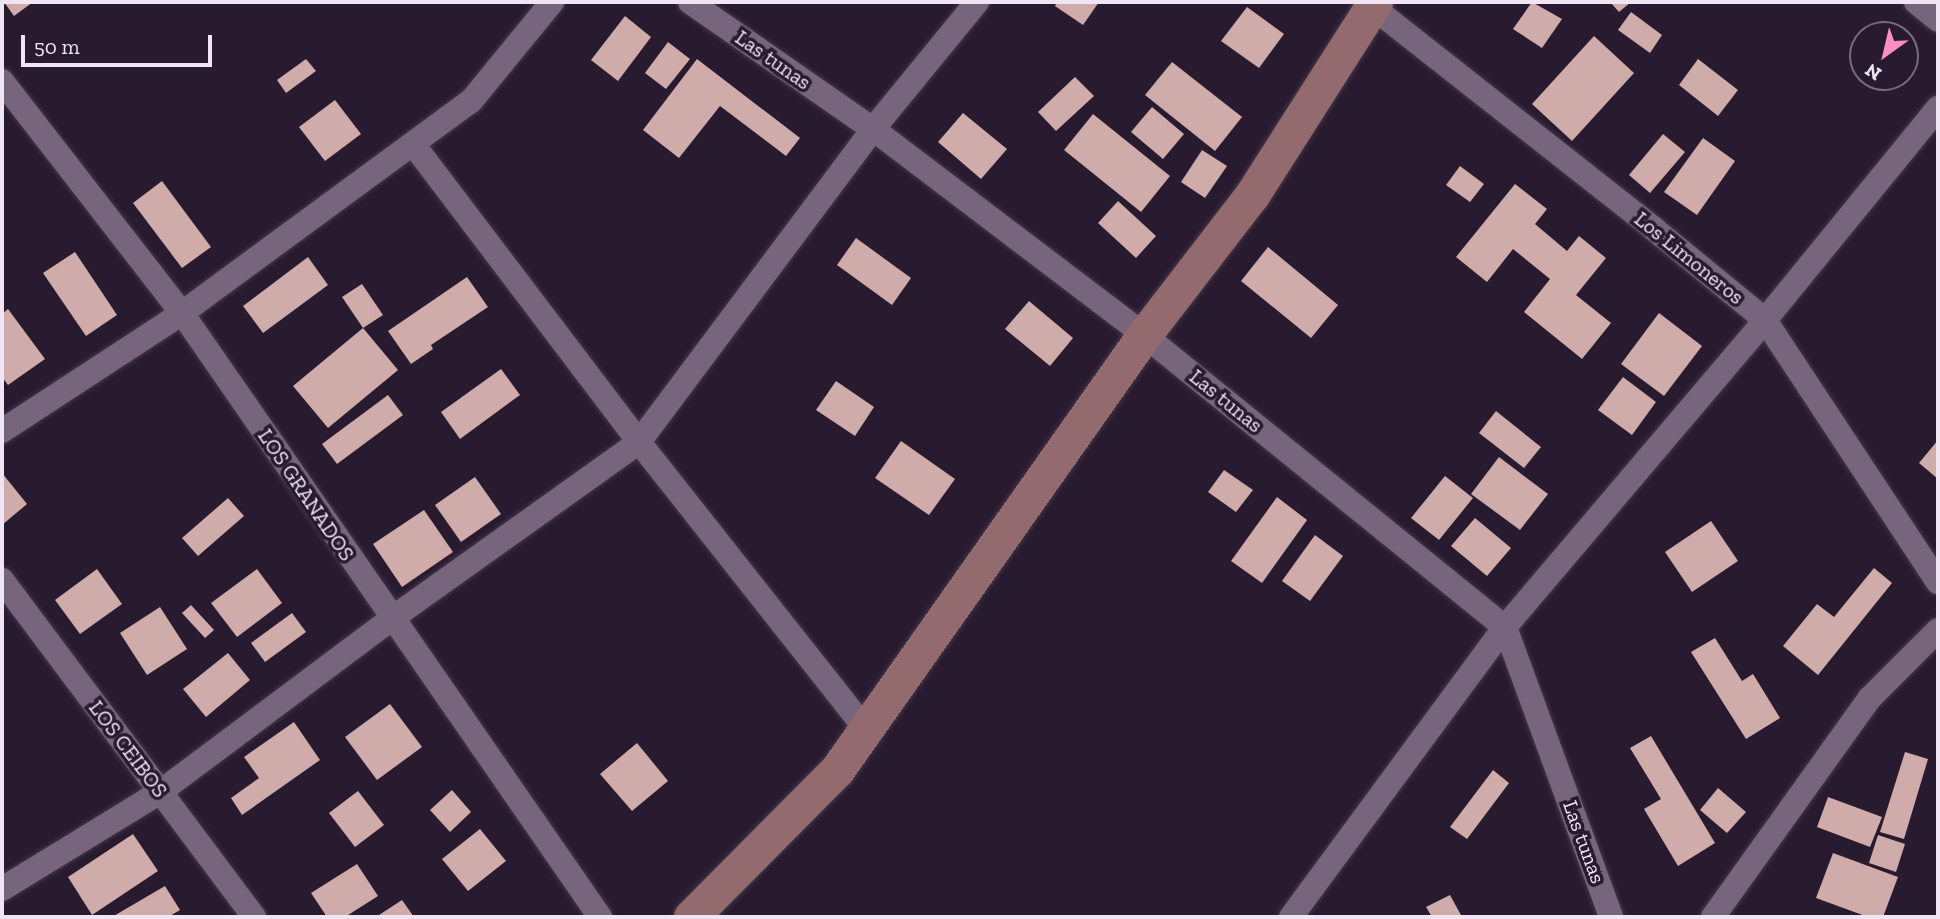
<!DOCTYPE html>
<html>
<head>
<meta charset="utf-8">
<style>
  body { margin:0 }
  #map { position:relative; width:1940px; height:919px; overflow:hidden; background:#291b2f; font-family:"Zilla Slab",serif }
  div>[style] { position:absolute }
  .building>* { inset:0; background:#cfaba9 }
  .roads { filter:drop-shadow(0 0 2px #433647) drop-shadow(0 0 2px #433647) }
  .street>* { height:24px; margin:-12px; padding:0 12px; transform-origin:12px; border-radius:12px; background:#76657d }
  .secondary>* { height:35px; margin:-17.5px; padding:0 17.5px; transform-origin:17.5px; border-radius:17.5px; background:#936a6d }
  span { translate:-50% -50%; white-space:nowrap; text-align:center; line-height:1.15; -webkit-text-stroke:7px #291b2f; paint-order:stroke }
  .street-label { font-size:21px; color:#efe5f3 }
  .frame { position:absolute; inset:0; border:4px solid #efe5f3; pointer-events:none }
  .north { position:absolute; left:1849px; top:21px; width:70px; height:70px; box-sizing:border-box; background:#291b2f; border:2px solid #786c7d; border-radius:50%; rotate:214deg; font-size:19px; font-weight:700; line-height:28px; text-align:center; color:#efe5f3 }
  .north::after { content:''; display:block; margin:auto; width:24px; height:32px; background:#fd8ebf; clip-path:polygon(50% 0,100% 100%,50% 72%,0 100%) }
  .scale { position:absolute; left:21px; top:35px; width:191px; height:32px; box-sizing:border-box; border:4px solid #efe5f3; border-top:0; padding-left:9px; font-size:21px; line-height:24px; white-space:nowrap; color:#efe5f3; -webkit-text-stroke:5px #291b2f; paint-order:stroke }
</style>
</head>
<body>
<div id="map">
  <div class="building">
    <i style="clip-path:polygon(4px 2px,33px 2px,14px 16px)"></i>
    <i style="clip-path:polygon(1057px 2px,1099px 2px,1083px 25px,1055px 6px)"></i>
    <i style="clip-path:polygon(1532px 2px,1562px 19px,1542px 48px,1513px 29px)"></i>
    <i style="clip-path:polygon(1610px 2px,1631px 2px,1619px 12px)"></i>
    <i style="clip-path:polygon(1247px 7px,1284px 34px,1259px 68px,1221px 41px)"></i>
    <i style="clip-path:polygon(1631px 12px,1662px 35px,1650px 53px,1618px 30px)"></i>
    <i style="clip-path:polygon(625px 16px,651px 37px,618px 81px,591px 60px)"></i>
    <i style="clip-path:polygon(1594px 36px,1634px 73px,1572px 141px,1532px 104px)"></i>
    <i style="clip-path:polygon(668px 42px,690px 59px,666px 89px,645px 73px)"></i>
    <i style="clip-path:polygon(306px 59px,316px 71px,286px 93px,277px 80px)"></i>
    <i style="clip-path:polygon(697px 59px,800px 138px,786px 156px,720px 106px,679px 158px,643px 130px)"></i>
    <i style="clip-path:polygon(1698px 59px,1738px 90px,1718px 116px,1679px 85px)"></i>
    <i style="clip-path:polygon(1172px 62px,1242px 117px,1215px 151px,1145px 95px)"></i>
    <i style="clip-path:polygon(1075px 77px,1094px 96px,1056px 131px,1038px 112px)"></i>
    <i style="clip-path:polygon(335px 100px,361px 134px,325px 161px,299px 127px)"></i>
    <i style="clip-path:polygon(1152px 107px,1184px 134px,1163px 159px,1131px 132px)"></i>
    <i style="clip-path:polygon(963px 113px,1007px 149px,981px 179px,938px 142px)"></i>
    <i style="clip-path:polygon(1093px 114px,1170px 176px,1141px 212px,1064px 150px)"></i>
    <i style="clip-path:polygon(1663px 134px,1685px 152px,1650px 193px,1629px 175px)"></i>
    <i style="clip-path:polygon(1703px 138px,1735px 161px,1697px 215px,1664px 192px)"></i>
    <i style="clip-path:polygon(1202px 150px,1227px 166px,1205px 198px,1181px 182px)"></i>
    <i style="clip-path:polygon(1460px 166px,1484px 184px,1470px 202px,1446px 185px)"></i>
    <i style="clip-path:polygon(162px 181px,211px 247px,182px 268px,133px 203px)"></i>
    <i style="clip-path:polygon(1515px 184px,1547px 209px,1535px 224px,1567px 251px,1579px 236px,1606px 258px,1576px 295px,1611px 323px,1582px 359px,1524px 312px,1550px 279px,1513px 249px,1487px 282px,1456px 257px)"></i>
    <i style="clip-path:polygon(1118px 201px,1156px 236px,1136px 258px,1098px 223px)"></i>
    <i style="clip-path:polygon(856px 238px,911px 278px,892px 305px,837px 265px)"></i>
    <i style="clip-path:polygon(1268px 247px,1338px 305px,1311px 338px,1241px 281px)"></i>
    <i style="clip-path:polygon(75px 252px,117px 315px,86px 336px,43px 273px)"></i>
    <i style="clip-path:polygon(308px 257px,328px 285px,263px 333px,243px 306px)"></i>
    <i style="clip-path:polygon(467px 277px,488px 307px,431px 345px,433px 349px,411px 364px,388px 331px)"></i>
    <i style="clip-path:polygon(362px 284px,383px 315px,363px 328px,342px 297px)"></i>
    <i style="clip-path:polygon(1029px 301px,1073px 338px,1050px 366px,1005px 329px)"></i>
    <i style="clip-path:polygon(8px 309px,45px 359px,8px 385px,2px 377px,2px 314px)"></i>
    <i style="clip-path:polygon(1659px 313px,1702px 346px,1664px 396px,1621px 364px)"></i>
    <i style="clip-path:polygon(363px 328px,398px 370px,328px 428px,293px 386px)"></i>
    <i style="clip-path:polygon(501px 369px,520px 395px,460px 439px,441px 412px)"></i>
    <i style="clip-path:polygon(1623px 377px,1656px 402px,1632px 435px,1598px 410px)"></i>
    <i style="clip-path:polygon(836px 381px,874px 407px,855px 436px,816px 410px)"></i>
    <i style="clip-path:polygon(388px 395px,403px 415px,337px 464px,322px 444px)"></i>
    <i style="clip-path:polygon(1496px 411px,1541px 447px,1524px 468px,1479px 433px)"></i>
    <i style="clip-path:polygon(1938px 440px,1938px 479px,1919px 463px)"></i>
    <i style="clip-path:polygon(901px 441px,955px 479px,929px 515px,875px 478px)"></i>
    <i style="clip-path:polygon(1499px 457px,1548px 494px,1520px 530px,1471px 494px)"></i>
    <i style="clip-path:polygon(1224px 470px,1253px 490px,1236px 512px,1208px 492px)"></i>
    <i style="clip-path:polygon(2px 473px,27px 504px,2px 525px)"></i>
    <i style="clip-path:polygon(1445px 476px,1473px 498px,1439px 540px,1411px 518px)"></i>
    <i style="clip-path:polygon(475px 477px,501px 514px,461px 542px,435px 505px)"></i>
    <i style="clip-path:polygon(1277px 497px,1307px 520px,1262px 583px,1231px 561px)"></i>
    <i style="clip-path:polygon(228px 498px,244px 516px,198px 556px,182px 538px)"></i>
    <i style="clip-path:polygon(424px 510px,453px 552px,402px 587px,373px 544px)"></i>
    <i style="clip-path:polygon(1475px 518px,1511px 548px,1487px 576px,1451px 546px)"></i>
    <i style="clip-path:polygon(1711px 521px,1738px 561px,1692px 592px,1665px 552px)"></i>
    <i style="clip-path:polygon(1315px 535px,1343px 556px,1310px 601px,1282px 581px)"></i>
    <i style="clip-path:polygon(1874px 568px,1892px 583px,1818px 675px,1783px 646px,1817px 604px,1834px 617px)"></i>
    <i style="clip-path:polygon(97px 569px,122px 604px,80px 634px,55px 600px)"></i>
    <i style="clip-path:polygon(257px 569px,282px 603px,237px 637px,211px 603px)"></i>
    <i style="clip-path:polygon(191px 605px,214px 630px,205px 638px,182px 613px)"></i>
    <i style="clip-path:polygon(160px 607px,187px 649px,147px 675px,120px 633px)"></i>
    <i style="clip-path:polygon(292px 613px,306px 632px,265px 662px,251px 643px)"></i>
    <i style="clip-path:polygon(1715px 638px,1742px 681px,1753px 674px,1780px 718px,1746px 739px,1691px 652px)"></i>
    <i style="clip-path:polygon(228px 653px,250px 680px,206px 717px,183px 689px)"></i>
    <i style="clip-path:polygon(390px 704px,422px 747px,377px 780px,345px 737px)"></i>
    <i style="clip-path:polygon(294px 722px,320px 760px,242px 815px,231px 798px,259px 778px,244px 757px)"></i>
    <i style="clip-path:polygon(1651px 736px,1715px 843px,1678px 866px,1644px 809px,1661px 799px,1630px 748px)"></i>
    <i style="clip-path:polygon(637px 743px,668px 781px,632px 811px,600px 774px)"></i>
    <i style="clip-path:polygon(1905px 752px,1928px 759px,1904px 839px,1880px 832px)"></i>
    <i style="clip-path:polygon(1493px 770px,1509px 783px,1467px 839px,1450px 827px)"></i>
    <i style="clip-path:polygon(1718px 788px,1746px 812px,1727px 833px,1700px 810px)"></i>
    <i style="clip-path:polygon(452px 790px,471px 812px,450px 832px,430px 810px)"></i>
    <i style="clip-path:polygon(358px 791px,384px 825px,355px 847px,329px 813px)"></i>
    <i style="clip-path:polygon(1828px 797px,1882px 817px,1870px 847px,1817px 827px)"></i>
    <i style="clip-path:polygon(480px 829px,506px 861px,468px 891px,442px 859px)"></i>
    <i style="clip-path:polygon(133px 834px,158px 871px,92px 915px,68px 877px)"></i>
    <i style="clip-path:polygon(1878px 835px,1905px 844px,1896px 872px,1869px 863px)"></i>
    <i style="clip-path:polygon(1833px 853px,1898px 877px,1883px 917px,1868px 917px,1816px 898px)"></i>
    <i style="clip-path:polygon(357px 864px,378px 896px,345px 917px,327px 917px,311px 893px)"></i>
    <i style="clip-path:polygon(165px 886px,180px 910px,168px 917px,112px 917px)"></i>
    <i style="clip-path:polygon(1450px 895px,1462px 917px,1432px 917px,1426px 907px)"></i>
    <i style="clip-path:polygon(402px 900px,414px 917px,376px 917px)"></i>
  </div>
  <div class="roads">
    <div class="street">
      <i style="left:690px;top:2px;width:223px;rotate:34.8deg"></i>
      <i style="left:873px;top:129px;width:340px;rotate:37.2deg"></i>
      <i style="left:1144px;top:335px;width:464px;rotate:39deg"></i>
      <i style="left:1505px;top:627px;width:309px;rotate:69.9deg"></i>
      <i style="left:1366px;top:2px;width:367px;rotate:38.2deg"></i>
      <i style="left:1654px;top:229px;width:144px;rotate:39.3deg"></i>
      <i style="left:1765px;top:320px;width:314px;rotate:56.6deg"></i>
      <i style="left:1916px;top:2px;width:28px;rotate:39deg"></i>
      <i style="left:2px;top:81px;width:294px;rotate:52.2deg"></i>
      <i style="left:182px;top:313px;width:735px;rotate:55.31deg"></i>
      <i style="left:413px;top:144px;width:374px;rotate:52.8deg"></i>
      <i style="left:639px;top:442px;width:391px;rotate:-53.2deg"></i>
      <i style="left:873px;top:129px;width:164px;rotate:-50.7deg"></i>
      <i style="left:2px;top:431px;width:215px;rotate:-33.2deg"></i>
      <i style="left:182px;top:313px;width:358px;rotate:-36.3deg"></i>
      <i style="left:471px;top:101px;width:128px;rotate:-50.7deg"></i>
      <i style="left:2px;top:580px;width:421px;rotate:53.2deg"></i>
      <i style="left:2px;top:889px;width:185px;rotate:-31.5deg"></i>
      <i style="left:160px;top:792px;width:289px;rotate:-36.8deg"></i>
      <i style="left:391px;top:619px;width:305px;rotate:-35.5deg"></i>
      <i style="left:639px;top:442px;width:366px;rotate:51.7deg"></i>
      <i style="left:1291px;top:917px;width:360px;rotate:-53.6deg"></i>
      <i style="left:1505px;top:627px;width:402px;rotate:-49.7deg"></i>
      <i style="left:1765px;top:320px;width:274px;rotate:-50.8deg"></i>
      <i style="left:1713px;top:917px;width:269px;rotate:-54.4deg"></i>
      <i style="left:1870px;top:698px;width:96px;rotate:-45deg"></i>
    </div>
    <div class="secondary">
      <i style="left:691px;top:917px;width:207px;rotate:-45.2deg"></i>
      <i style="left:837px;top:770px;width:532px;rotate:-54.79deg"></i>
      <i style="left:1144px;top:335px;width:177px;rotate:-52.4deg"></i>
      <i style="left:1252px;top:195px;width:229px;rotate:-57.5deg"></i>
    </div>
  </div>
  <div class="street-label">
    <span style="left:773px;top:60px;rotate:35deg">Las tunas</span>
    <span style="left:1689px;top:258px;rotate:39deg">Los Limoneros</span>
    <span style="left:1226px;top:401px;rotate:39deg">Las tunas</span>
    <span style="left:306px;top:495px;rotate:56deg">LOS GRANADOS</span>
    <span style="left:128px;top:749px;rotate:53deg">LOS CEIBOS</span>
    <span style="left:1584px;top:842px;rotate:70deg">Las tunas</span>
  </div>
  <div class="frame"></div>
  <div class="north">N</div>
  <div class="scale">50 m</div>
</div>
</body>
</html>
